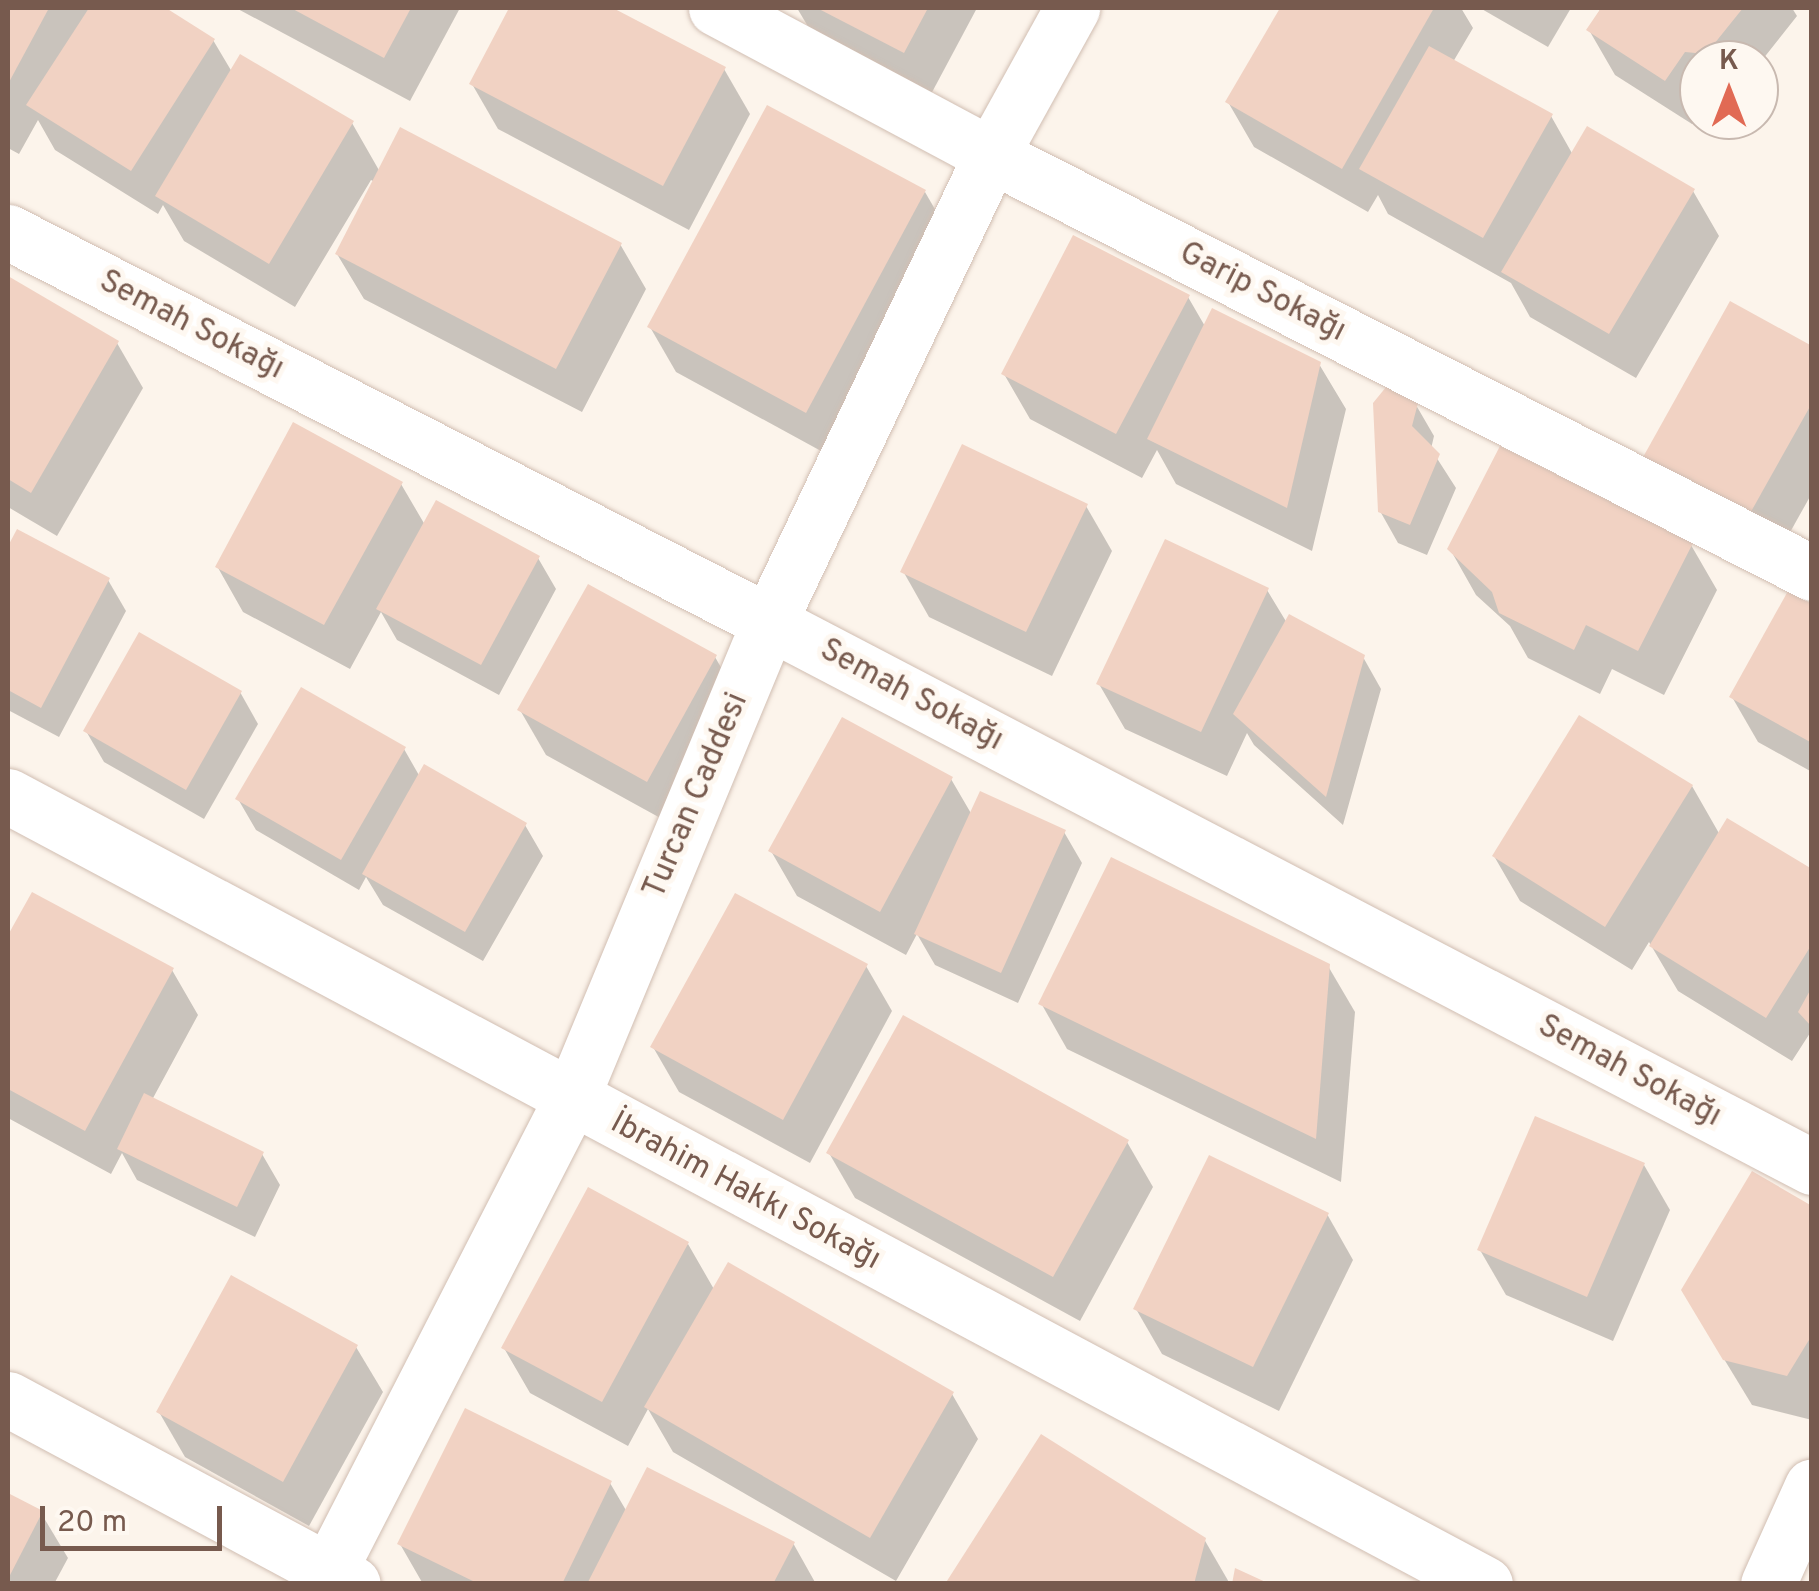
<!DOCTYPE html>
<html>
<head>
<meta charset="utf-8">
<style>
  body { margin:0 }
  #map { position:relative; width:1819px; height:1591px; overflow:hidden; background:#fcf4eb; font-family:Overpass,sans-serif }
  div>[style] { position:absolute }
  .shadow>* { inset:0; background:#0003 }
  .building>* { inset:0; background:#f1d2c3 }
  .roads { filter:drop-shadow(0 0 2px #d1beb2) drop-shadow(0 0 2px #d1beb2) }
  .minor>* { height:55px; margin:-27.5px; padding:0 27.5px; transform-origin:27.5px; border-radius:27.5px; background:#fff }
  span { translate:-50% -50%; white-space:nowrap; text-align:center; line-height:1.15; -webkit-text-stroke:10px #fef8f1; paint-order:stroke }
  .street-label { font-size:32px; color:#775a4e }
  .frame { position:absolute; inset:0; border:10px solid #775a4e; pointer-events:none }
  .north { position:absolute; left:1679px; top:40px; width:100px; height:100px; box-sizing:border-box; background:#fef8f1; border:2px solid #c8b9b0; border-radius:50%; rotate:0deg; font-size:28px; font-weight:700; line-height:40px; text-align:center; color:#775a4e }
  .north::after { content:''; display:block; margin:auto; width:35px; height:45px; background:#e16a54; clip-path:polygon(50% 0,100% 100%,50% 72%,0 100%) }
  .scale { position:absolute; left:40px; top:1506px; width:182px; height:45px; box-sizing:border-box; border:5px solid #775a4e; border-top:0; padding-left:12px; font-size:30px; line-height:35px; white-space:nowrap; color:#775a4e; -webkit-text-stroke:8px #fef8f1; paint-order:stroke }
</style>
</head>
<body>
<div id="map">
  <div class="shadow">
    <i style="clip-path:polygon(8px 8px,161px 8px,213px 40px,232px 72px,352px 123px,380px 172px,620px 244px,646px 289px,582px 412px,364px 299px,337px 254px,375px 182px,371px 180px,295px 307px,184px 241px,163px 205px,158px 214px,55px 150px,38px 120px,19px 154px,8px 148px)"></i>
    <i style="clip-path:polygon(236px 8px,460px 8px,410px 101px)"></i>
    <i style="clip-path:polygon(512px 8px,608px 8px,724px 69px,750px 114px,689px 230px,498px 129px,472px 84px)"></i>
    <i style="clip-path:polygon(797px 8px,977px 8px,930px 96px,813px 35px)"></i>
    <i style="clip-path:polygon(1283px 8px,1461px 8px,1473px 28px,1453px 62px,1551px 116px,1573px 155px,1693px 191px,1719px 236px,1636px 378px,1530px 317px,1511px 283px,1388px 214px,1378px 195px,1368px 212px,1254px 147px,1228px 102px)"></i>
    <i style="clip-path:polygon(1480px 8px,1571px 8px,1548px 47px)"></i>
    <i style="clip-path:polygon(1601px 8px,1792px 8px,1797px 16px,1759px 64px,1759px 60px,1699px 60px,1699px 114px,1692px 124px,1615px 75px,1589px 30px)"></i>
    <i style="clip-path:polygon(925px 192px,951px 237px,832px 457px,676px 372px,650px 327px)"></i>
    <i style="clip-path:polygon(8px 279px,117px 343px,143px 388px,57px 536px,8px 507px)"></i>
    <i style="clip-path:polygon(1188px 297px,1206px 328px,1319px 364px,1346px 409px,1312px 551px,1176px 484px,1157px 450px,1142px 478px,1030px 419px,1004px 374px)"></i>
    <i style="clip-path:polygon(1812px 349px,1812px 493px,1774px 561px,1645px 458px)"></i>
    <i style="clip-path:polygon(1416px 405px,1434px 436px,1431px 449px,1456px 488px,1427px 555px,1398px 543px,1380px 511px)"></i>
    <i style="clip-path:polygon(401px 484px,425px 525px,538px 558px,556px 589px,499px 695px,397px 640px,381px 612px,350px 669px,243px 612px,217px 566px)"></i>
    <i style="clip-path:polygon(1086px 506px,1112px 551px,1052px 676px,929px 617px,903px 571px)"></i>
    <i style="clip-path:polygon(18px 533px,108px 580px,126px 611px,59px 737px,8px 710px,8px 551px)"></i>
    <i style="clip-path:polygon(1691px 545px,1717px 590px,1664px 695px,1612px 669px,1600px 694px,1528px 658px,1510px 626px,1476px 595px,1450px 549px)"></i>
    <i style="clip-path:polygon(1267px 590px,1287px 623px,1363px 657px,1381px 689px,1343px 825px,1254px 745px,1247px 733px,1227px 776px,1125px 729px,1099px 684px)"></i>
    <i style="clip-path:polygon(1812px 607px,1812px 772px,1758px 742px,1732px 697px)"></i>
    <i style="clip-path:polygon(715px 657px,741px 702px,673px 825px,546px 755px,520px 710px)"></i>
    <i style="clip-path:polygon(240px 692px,258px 724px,204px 819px,104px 762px,86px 731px)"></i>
    <i style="clip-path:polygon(404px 749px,420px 777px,525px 825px,543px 856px,483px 961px,383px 905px,366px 877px,359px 890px,256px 830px,238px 799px)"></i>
    <i style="clip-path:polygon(951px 779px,972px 815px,1064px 832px,1082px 863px,1018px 1003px,935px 965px,917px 934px,906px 955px,797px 896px,771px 851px)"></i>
    <i style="clip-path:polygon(1692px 786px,1720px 835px,1812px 872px,1812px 1030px,1792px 1061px,1678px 991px,1649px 942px,1632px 970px,1520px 901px,1494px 856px)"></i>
    <i style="clip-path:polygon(33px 895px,172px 970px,198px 1015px,152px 1100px,262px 1154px,280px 1185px,255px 1237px,137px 1180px,122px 1153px,111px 1174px,8px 1118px,8px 941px)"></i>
    <i style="clip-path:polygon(866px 966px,892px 1011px,810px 1163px,679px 1092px,653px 1047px)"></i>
    <i style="clip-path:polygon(1328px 966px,1355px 1012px,1341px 1182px,1067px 1049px,1041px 1003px)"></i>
    <i style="clip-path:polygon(1127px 1142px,1153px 1187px,1080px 1321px,855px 1198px,829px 1153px)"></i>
    <i style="clip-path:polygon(1644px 1165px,1670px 1210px,1613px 1341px,1506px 1295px,1480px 1250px)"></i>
    <i style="clip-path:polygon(1812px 1209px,1812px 1420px,1752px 1405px,1710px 1336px)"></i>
    <i style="clip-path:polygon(1327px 1214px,1353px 1260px,1279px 1411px,1162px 1354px,1136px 1309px)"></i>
    <i style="clip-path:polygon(688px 1244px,715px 1291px,952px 1394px,978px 1439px,896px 1581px,673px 1452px,648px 1409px,628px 1446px,530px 1393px,504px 1348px)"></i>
    <i style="clip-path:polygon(356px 1347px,383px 1392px,309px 1526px,185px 1457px,159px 1412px)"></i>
    <i style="clip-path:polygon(610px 1483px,627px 1512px,793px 1543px,816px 1584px,423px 1584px,400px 1544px)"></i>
    <i style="clip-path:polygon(8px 1496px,41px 1513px,68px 1558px,54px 1584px,8px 1584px)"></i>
    <i style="clip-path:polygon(1204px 1539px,1230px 1584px,948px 1584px)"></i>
  </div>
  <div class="building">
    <i style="clip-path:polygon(8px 8px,49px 8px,8px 84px)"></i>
    <i style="clip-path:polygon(89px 8px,166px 8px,215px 39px,131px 171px,26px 105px)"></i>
    <i style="clip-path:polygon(291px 8px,411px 8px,384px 58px)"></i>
    <i style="clip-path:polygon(509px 8px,613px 8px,726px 67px,663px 186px,469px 84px)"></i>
    <i style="clip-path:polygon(817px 8px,928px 8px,904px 53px)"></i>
    <i style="clip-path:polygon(1280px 8px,1434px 8px,1342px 169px,1225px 102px)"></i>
    <i style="clip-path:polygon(1601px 8px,1743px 8px,1706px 54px,1685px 52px,1665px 81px,1586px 30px)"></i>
    <i style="clip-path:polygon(1429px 46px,1553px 114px,1483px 238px,1359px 169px)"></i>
    <i style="clip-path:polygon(240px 54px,354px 121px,269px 264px,155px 196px)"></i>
    <i style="clip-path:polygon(767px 105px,926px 190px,806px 413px,647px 327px)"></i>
    <i style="clip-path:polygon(1587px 126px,1695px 189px,1609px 334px,1501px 272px)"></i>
    <i style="clip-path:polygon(400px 127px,622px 243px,556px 369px,335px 254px)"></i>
    <i style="clip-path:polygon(1073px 235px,1190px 295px,1116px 434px,1001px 374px)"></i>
    <i style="clip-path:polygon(8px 276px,119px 341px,31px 493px,8px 479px)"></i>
    <i style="clip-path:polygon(1730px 301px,1812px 346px,1812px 403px,1748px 517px,1642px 459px)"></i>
    <i style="clip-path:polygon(1212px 308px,1321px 362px,1287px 508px,1147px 439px)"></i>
    <i style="clip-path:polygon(1391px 381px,1418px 403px,1412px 426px,1440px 454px,1410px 525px,1378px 512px,1373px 403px)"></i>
    <i style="clip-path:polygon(293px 422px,403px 482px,324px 625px,215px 567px)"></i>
    <i style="clip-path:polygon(962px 444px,1088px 504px,1026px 632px,900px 572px)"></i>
    <i style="clip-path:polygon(1500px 446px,1693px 543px,1638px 651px,1586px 625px,1574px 650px,1499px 613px,1492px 592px,1447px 549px)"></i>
    <i style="clip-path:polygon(436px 500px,540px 556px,481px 665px,376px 609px)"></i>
    <i style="clip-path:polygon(17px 529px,110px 578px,41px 708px,8px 690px,8px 546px)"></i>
    <i style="clip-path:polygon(1165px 539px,1269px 588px,1201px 732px,1096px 684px)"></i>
    <i style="clip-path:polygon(588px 584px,717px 655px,647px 782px,517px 710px)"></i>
    <i style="clip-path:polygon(1788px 591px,1812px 604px,1812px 743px,1729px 697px)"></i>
    <i style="clip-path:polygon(1289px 614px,1365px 655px,1326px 797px,1233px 714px)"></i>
    <i style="clip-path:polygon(139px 632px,242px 691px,186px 790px,83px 731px)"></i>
    <i style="clip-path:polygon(301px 687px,406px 747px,341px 860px,235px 799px)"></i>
    <i style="clip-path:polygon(1579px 715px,1693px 785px,1605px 927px,1492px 856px)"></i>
    <i style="clip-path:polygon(842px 717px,953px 777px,880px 912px,768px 851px)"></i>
    <i style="clip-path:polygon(424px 764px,527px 823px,465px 932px,362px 874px)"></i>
    <i style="clip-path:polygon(980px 791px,1066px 830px,1001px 973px,914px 934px)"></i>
    <i style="clip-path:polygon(1727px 818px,1812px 869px,1812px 944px,1766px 1018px,1649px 946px)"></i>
    <i style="clip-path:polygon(1111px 857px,1330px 964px,1316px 1139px,1038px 1004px)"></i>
    <i style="clip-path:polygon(32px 892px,174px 968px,85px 1131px,8px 1089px,8px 935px)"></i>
    <i style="clip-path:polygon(735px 893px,868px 964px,783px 1120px,650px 1047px)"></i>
    <i style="clip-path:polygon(1812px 987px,1812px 1027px,1798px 1012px)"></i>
    <i style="clip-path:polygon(903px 1015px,1129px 1140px,1053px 1277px,826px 1153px)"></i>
    <i style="clip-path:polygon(144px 1093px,264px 1152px,237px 1207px,117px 1149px)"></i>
    <i style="clip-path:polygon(1535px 1116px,1645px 1163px,1587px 1297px,1477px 1250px)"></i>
    <i style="clip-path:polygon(1209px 1155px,1329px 1213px,1253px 1367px,1133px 1309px)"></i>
    <i style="clip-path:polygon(1752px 1171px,1812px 1206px,1812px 1335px,1787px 1376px,1723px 1360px,1681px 1290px)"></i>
    <i style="clip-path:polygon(588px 1187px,689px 1242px,602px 1402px,501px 1348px)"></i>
    <i style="clip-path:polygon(728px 1262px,954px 1392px,870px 1538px,644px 1407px)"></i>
    <i style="clip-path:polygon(231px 1275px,358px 1345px,283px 1482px,156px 1412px)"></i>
    <i style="clip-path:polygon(465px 1408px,612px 1481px,562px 1584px,479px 1584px,397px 1544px)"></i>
    <i style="clip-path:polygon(1041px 1434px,1206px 1538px,1194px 1584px,945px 1584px)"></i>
    <i style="clip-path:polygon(647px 1467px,795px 1542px,773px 1584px,587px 1584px)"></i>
    <i style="clip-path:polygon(8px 1493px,43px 1511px,8px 1579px)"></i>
    <i style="clip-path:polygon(1235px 1568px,1270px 1584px,1232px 1584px)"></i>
  </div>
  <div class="roads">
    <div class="minor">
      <i style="left:716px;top:8px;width:312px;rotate:28.1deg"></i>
      <i style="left:991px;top:155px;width:921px;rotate:26.98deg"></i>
      <i style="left:8px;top:232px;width:855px;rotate:27.13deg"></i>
      <i style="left:769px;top:622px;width:1177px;rotate:27.59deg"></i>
      <i style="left:8px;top:796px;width:1674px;rotate:28.08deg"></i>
      <i style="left:8px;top:1399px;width:391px;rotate:28.2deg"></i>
      <i style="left:322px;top:1584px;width:545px;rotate:-62.82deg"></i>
      <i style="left:571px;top:1099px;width:516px;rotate:-67.46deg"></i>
      <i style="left:769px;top:622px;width:517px;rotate:-64.57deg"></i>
      <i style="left:991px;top:155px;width:168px;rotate:-61.1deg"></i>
      <i style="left:1768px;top:1584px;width:107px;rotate:-65.8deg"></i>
    </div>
  </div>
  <div class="street-label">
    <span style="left:1262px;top:293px;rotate:27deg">Garip Sokağı</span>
    <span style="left:191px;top:326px;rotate:27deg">Semah Sokağı</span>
    <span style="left:911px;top:696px;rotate:28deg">Semah Sokağı</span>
    <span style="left:697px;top:796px;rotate:-67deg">Turcan Caddesi</span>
    <span style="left:1629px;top:1072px;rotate:28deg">Semah Sokağı</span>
    <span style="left:745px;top:1192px;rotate:28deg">İbrahim Hakkı Sokağı</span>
  </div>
  <div class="frame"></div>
  <div class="north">K</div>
  <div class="scale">20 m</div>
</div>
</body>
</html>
